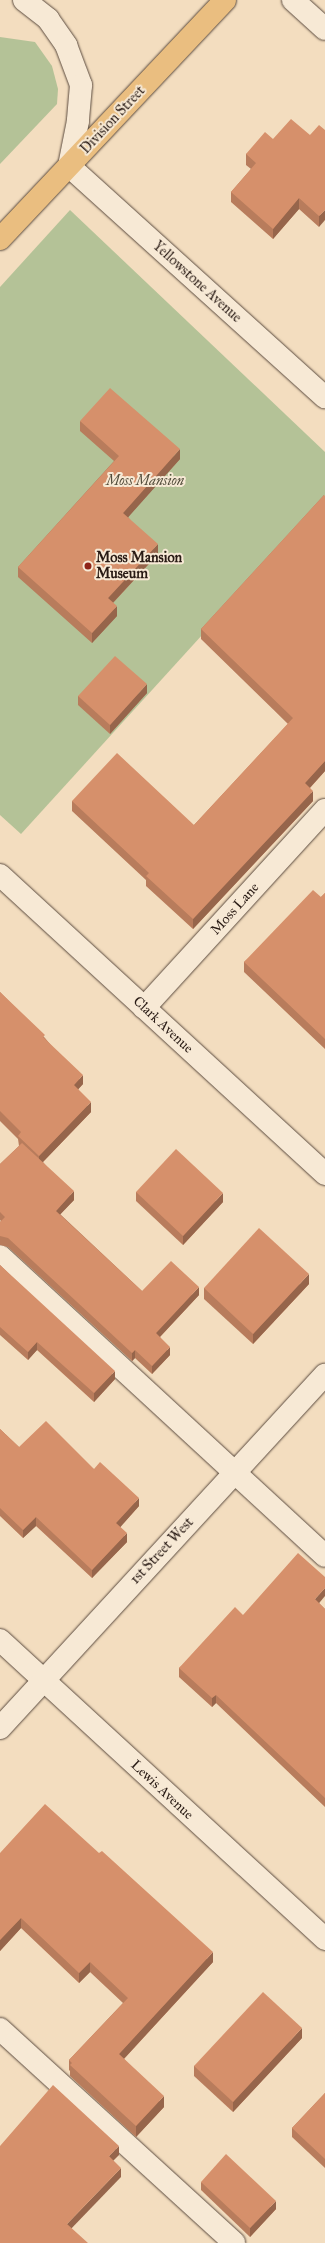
<!DOCTYPE html>
<html>
<head>
<meta charset="utf-8">
<style>
  body { margin:0 }
  #map { position:relative; width:325px; height:2243px; overflow:hidden; background:#f3ddbf; font-family:"IM FELL Great Primer",serif }
  div>[style] { position:absolute }
  .green>* { inset:0; background:#b4c297 }
  .roads { filter:drop-shadow(0 0 1px #5b4b3f) drop-shadow(0 0 1px #5b4b3f) }
  .minor>* { height:22px; margin:-11px; padding:0 11px; transform-origin:11px; border-radius:11px; background:#f7e9d5 }
  .major>* { height:22px; margin:-11px; padding:0 11px; transform-origin:11px; border-radius:11px; background:#eabe80 }
  .wall>* { inset:0; background:#b87c5c }
  .shaded-wall>* { inset:0; background:#96654b }
  .building>* { inset:0; background:#d6906b }
  .dots>* { width:11px; height:11px; translate:-50% -50%; box-sizing:border-box; border:2px solid #f7e9d5; border-radius:50% }
  span { translate:-50% -50%; white-space:nowrap; text-align:center; line-height:1.15; -webkit-text-stroke:4px #f7e9d5; paint-order:stroke }
  .street-label { font-size:14px; color:#281a14 }
  .park-label { font-size:14px; color:#524c3b; font-style:italic }
  .poi-label { font-size:14px; color:#281a14; font-weight:700 }
  .left { translate:0 -50%; text-align:left }
</style>
</head>
<body>
<div id="map">
  <div class="green">
    <i style="clip-path:polygon(0 37px,35px 42px,52px 66px,58px 89px,57px 104px,0 164px)"></i>
    <i style="clip-path:polygon(70px 210px,325px 452px,325px 500px,21px 834px,0 815px,0 287px)"></i>
  </div>
  <div class="roads">
    <div class="minor">
      <i style="left:24px;top:0;width:31px;rotate:38deg"></i>
      <i style="left:48px;top:19px;width:32px;rotate:55deg"></i>
      <i style="left:66px;top:45px;width:43px;rotate:69.4deg"></i>
      <i style="left:81px;top:85px;width:36px;rotate:95deg"></i>
      <i style="left:78px;top:121px;width:46px;rotate:101.3deg"></i>
      <i style="left:69px;top:166px;width:345px;rotate:42.1deg"></i>
      <i style="left:293px;top:0;width:43px;rotate:42.2deg"></i>
      <i style="left:0;top:875px;width:442px;rotate:42.6deg"></i>
      <i style="left:144px;top:1008px;width:268px;rotate:-47.6deg"></i>
      <i style="left:0;top:1256px;width:442px;rotate:42.7deg"></i>
      <i style="left:0;top:1640px;width:442px;rotate:42.6deg"></i>
      <i style="left:0;top:1728px;width:480px;rotate:-47.4deg"></i>
      <i style="left:0;top:2029px;width:317px;rotate:42.4deg"></i>
    </div>
    <div class="major">
      <i style="left:0;top:239px;width:328px;rotate:-46.7deg"></i>
    </div>
  </div>
  <div class="wall">
    <i style="clip-path:polygon(325px 130px,319px 227px,299px 209px,273px 239px,231px 202px,231px 192px,251px 169px,246px 165px,246px 154px,273px 139px,310px 135px)"></i>
    <i style="clip-path:polygon(80px 421px,180px 459px,128px 517px,158px 554px,113px 603px,117px 616px,92px 643px,18px 577px,18px 567px,114px 461px,80px 431px)"></i>
    <i style="clip-path:polygon(324px 495px,325px 771px,310px 788px,313px 801px,193px 929px,146px 886px,146px 880px,72px 811px,72px 801px,194px 825px,288px 724px,201px 639px,201px 629px)"></i>
    <i style="clip-path:polygon(147px 693px,110px 734px,78px 705px,78px 696px)"></i>
    <i style="clip-path:polygon(325px 893px,325px 1049px,244px 972px,244px 962px,321px 897px)"></i>
    <i style="clip-path:polygon(0 992px,45px 1038px,83px 1084px,78px 1089px,91px 1112px,43px 1162px,74px 1200px,60px 1214px,142px 1291px,199px 1295px,160px 1337px,170px 1355px,152px 1374px,135px 1358px,132px 1361px,8px 1247px,0 1245px,0 1222px,1px 1221px,0 1220px,0 1164px,19px 1146px,18px 1139px,0 1121px)"></i>
    <i style="clip-path:polygon(136px 1192px,223px 1202px,183px 1245px,136px 1201px)"></i>
    <i style="clip-path:polygon(0 1265px,115px 1379px,94px 1402px,37px 1350px,28px 1360px,0 1335px)"></i>
    <i style="clip-path:polygon(309px 1284px,253px 1344px,204px 1299px,204px 1288px)"></i>
    <i style="clip-path:polygon(0 1429px,19px 1447px,94px 1469px,139px 1506px,120px 1527px,127px 1542px,92px 1578px,36px 1526px,23px 1538px,0 1516px)"></i>
    <i style="clip-path:polygon(319px 1603px,325px 1609px,325px 1807px,216px 1703px,212px 1707px,179px 1677px,179px 1668px,243px 1615px)"></i>
    <i style="clip-path:polygon(0 1853px,213px 1962px,124px 2059px,164px 2107px,136px 2137px,70px 2076px,70px 2071px,69px 2070px,69px 2060px,123px 2003px,90px 1972px,79px 1983px,21px 1928px,0 1951px)"></i>
    <i style="clip-path:polygon(302px 2038px,233px 2112px,194px 2076px,194px 2066px)"></i>
    <i style="clip-path:polygon(325px 2093px,325px 2168px,292px 2137px,292px 2128px)"></i>
    <i style="clip-path:polygon(201px 2182px,276px 2209px,250px 2237px,201px 2190px)"></i>
  </div>
  <div class="shaded-wall">
    <i style="clip-path:polygon(299px 198px,299px 209px,273px 239px,273px 229px)"></i>
    <i style="clip-path:polygon(325px 210px,325px 220px,319px 227px,319px 216px)"></i>
    <i style="clip-path:polygon(180px 449px,180px 459px,123px 523px,123px 513px)"></i>
    <i style="clip-path:polygon(158px 544px,158px 554px,108px 608px,108px 598px)"></i>
    <i style="clip-path:polygon(117px 606px,117px 616px,92px 643px,92px 633px)"></i>
    <i style="clip-path:polygon(147px 684px,147px 693px,110px 734px,110px 725px)"></i>
    <i style="clip-path:polygon(325px 761px,325px 771px,305px 793px,305px 783px)"></i>
    <i style="clip-path:polygon(313px 791px,313px 801px,193px 929px,193px 919px)"></i>
    <i style="clip-path:polygon(83px 1075px,83px 1084px,74px 1094px,74px 1085px)"></i>
    <i style="clip-path:polygon(91px 1102px,91px 1112px,39px 1166px,39px 1156px)"></i>
    <i style="clip-path:polygon(74px 1191px,74px 1200px,56px 1219px,56px 1211px)"></i>
    <i style="clip-path:polygon(223px 1193px,223px 1202px,183px 1245px,183px 1236px)"></i>
    <i style="clip-path:polygon(309px 1274px,309px 1284px,253px 1344px,253px 1334px)"></i>
    <i style="clip-path:polygon(199px 1287px,199px 1295px,156px 1341px,156px 1333px)"></i>
    <i style="clip-path:polygon(37px 1342px,37px 1350px,28px 1360px,28px 1352px)"></i>
    <i style="clip-path:polygon(170px 1347px,170px 1355px,152px 1374px,152px 1366px)"></i>
    <i style="clip-path:polygon(135px 1350px,135px 1358px,132px 1361px,132px 1353px)"></i>
    <i style="clip-path:polygon(115px 1371px,115px 1379px,94px 1402px,94px 1393px)"></i>
    <i style="clip-path:polygon(139px 1498px,139px 1506px,116px 1532px,116px 1523px)"></i>
    <i style="clip-path:polygon(36px 1517px,36px 1526px,23px 1538px,23px 1530px)"></i>
    <i style="clip-path:polygon(127px 1533px,127px 1542px,92px 1578px,92px 1570px)"></i>
    <i style="clip-path:polygon(325px 1588px,325px 1596px,315px 1608px,315px 1599px)"></i>
    <i style="clip-path:polygon(216px 1695px,216px 1703px,212px 1707px,212px 1698px)"></i>
    <i style="clip-path:polygon(21px 1918px,21px 1928px,0 1951px,0 1940px)"></i>
    <i style="clip-path:polygon(213px 1952px,213px 1962px,119px 2064px,119px 2054px)"></i>
    <i style="clip-path:polygon(90px 1962px,90px 1972px,79px 1983px,79px 1973px)"></i>
    <i style="clip-path:polygon(302px 2028px,302px 2038px,233px 2112px,233px 2102px)"></i>
    <i style="clip-path:polygon(164px 2096px,164px 2107px,136px 2137px,136px 2126px)"></i>
    <i style="clip-path:polygon(119px 2146px,119px 2155px,109px 2165px,109px 2156px)"></i>
    <i style="clip-path:polygon(121px 2168px,121px 2177px,67px 2233px,67px 2224px)"></i>
    <i style="clip-path:polygon(276px 2201px,276px 2209px,250px 2237px,250px 2228px)"></i>
  </div>
  <div class="building">
    <i style="clip-path:polygon(291px 119px,310px 135px,319px 125px,325px 130px,325px 210px,319px 216px,299px 198px,273px 229px,231px 192px,256px 163px,246px 154px,265px 132px,273px 139px)"></i>
    <i style="clip-path:polygon(110px 388px,180px 449px,123px 513px,158px 544px,108px 598px,117px 606px,92px 633px,18px 567px,119px 456px,80px 421px)"></i>
    <i style="clip-path:polygon(324px 495px,325px 496px,325px 761px,305px 783px,313px 791px,193px 919px,146px 876px,149px 873px,72px 801px,117px 753px,194px 825px,293px 718px,201px 629px)"></i>
    <i style="clip-path:polygon(115px 656px,147px 684px,110px 725px,78px 696px)"></i>
    <i style="clip-path:polygon(313px 890px,321px 897px,325px 893px,325px 1039px,244px 962px)"></i>
    <i style="clip-path:polygon(0 992px,45px 1035px,43px 1037px,83px 1075px,74px 1085px,91px 1102px,39px 1156px,18px 1136px,21px 1132px,0 1111px)"></i>
    <i style="clip-path:polygon(22px 1143px,74px 1191px,56px 1211px,142px 1291px,171px 1261px,199px 1287px,156px 1333px,170px 1347px,152px 1366px,135px 1350px,132px 1353px,8px 1238px,0 1236px,0 1222px,5px 1217px,0 1212px,0 1164px)"></i>
    <i style="clip-path:polygon(176px 1149px,223px 1193px,183px 1236px,136px 1192px)"></i>
    <i style="clip-path:polygon(259px 1228px,309px 1274px,253px 1334px,204px 1288px)"></i>
    <i style="clip-path:polygon(0 1265px,115px 1371px,94px 1393px,37px 1342px,28px 1352px,0 1327px)"></i>
    <i style="clip-path:polygon(46px 1421px,94px 1469px,100px 1462px,139px 1498px,116px 1523px,127px 1533px,92px 1570px,36px 1517px,23px 1530px,0 1508px,0 1429px,19px 1447px)"></i>
    <i style="clip-path:polygon(298px 1553px,325px 1577px,325px 1588px,315px 1599px,325px 1609px,325px 1798px,216px 1695px,212px 1698px,179px 1668px,235px 1607px,243px 1615px)"></i>
    <i style="clip-path:polygon(45px 1804px,99px 1853px,102px 1851px,213px 1952px,119px 2054px,164px 2096px,136px 2126px,70px 2065px,72px 2063px,69px 2060px,128px 1998px,90px 1962px,79px 1973px,21px 1918px,0 1940px,0 1853px)"></i>
    <i style="clip-path:polygon(263px 1992px,302px 2028px,233px 2102px,194px 2066px)"></i>
    <i style="clip-path:polygon(53px 2085px,119px 2146px,109px 2156px,121px 2168px,67px 2224px,88px 2243px,0 2243px,0 2146px)"></i>
    <i style="clip-path:polygon(325px 2093px,325px 2159px,292px 2128px)"></i>
    <i style="clip-path:polygon(226px 2154px,276px 2201px,250px 2228px,201px 2182px)"></i>
  </div>
  <div class="dots">
    <i style="left:88px;top:566px;background:#8f2418"></i>
  </div>
  <div class="street-label">
    <span style="left:113px;top:120px;rotate:-47deg">Division Street</span>
    <span style="left:197px;top:282px;rotate:42deg">Yellowstone Avenue</span>
    <span style="left:235px;top:909px;rotate:-48deg">Moss Lane</span>
    <span style="left:163px;top:1025px;rotate:43deg">Clark Avenue</span>
    <span style="left:162px;top:1551px;rotate:-47deg">1st Street West</span>
    <span style="left:162px;top:1790px;rotate:43deg">Lewis Avenue</span>
  </div>
  <div class="park-label">
    <span style="left:145px;top:481px">Moss Mansion</span>
  </div>
  <div class="poi-label">
    <span class="left" style="left:96px;top:566px">Moss Mansion<br>Museum</span>
  </div>
</div>
</body>
</html>
